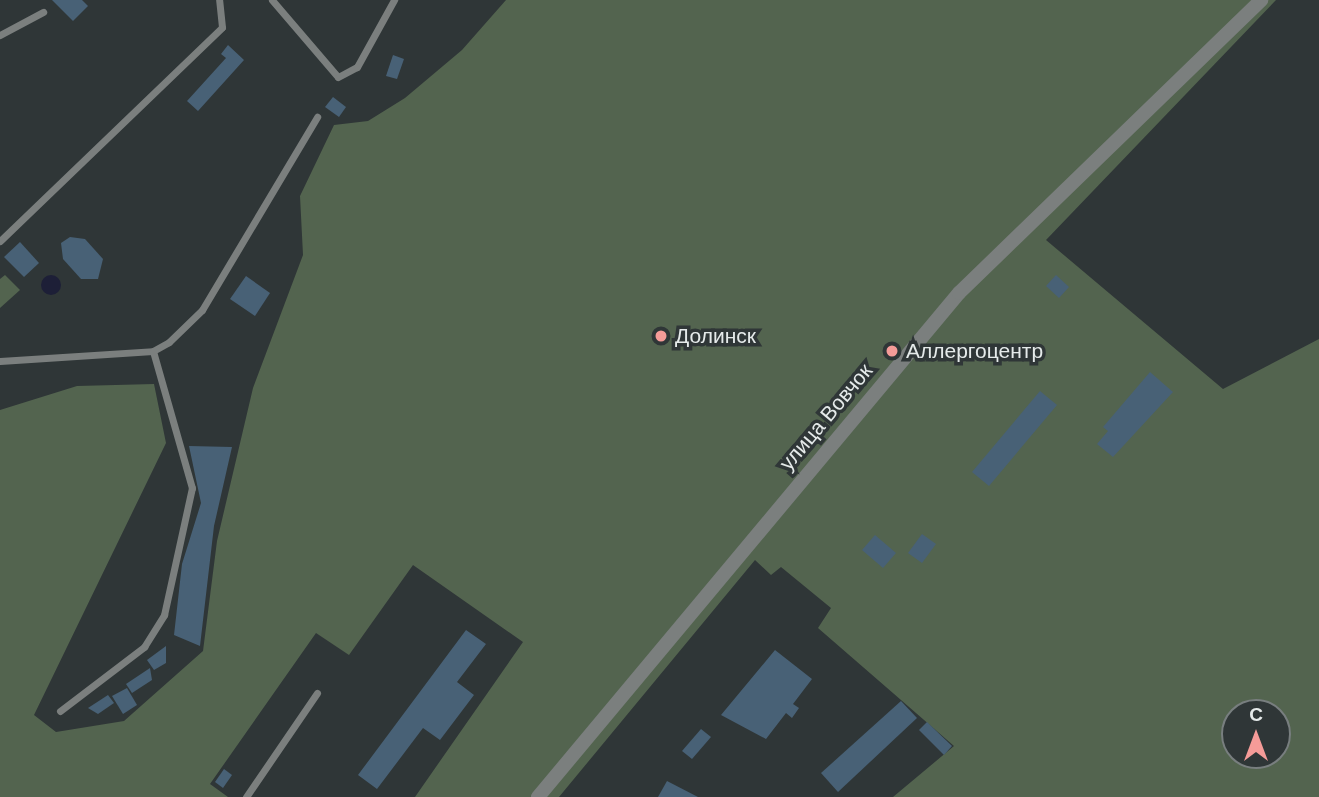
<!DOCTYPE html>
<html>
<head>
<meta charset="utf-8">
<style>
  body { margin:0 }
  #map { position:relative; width:1319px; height:797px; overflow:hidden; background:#2f3637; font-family:Arial,sans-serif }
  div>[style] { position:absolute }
  .green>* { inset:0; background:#53644f }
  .water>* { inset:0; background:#1d1f37 }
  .round { border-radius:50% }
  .building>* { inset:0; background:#486176 }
  .service>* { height:7px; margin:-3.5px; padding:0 3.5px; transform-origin:3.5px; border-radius:3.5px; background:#7b7f7e }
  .tertiary>* { height:14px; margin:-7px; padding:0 7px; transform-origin:7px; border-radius:7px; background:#7b7f7e }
  .dots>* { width:19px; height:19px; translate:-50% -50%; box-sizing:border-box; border:4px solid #2f3637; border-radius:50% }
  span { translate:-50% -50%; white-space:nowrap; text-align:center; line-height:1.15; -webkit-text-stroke:7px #2f3637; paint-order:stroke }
  .poi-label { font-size:21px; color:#e5eaea }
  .left { translate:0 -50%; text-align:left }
  .street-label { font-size:21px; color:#e5eaea }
  .north { position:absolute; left:1221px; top:699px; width:70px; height:70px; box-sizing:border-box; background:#2f3637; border:2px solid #787e7f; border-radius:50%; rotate:0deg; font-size:19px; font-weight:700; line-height:28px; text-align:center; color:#e5eaea }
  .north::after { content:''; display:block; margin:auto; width:24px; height:32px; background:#f59b98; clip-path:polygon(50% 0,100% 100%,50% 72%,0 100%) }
</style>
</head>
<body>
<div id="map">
  <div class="green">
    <i style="clip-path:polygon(evenodd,506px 0,1276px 0,1046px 240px,1223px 389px,1319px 339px,1319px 797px,893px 797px,954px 746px,818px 628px,831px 608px,781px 567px,771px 575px,755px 560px,559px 797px,415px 797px,523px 642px,413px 565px,349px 655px,316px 633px,210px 784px,228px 797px,0 797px,0 410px,77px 386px,154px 384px,166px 443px,34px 715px,56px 732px,124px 721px,203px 651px,217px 541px,253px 388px,303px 255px,300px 196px,334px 125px,368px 121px,405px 98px,462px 50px,506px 0,1235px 713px,1277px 713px,1277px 755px,1235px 755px,1235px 713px)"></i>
    <i style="clip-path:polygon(5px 275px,20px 290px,0 308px,0 279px)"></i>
  </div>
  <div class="water">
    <i class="round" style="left:41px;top:275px;width:20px;height:20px"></i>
  </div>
  <div class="building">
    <i style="clip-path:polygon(52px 0,82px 0,88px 6px,73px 21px)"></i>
    <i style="clip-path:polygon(228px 45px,244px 60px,198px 111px,187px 101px,226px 58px,221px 54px)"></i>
    <i style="clip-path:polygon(393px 55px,404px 59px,397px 79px,386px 76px)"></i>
    <i style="clip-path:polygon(333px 97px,346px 107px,339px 117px,325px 107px)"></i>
    <i style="clip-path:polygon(70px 237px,85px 239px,103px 259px,98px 279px,81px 279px,63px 259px,61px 243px)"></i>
    <i style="clip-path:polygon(20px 242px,39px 263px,24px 277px,4px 257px)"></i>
    <i style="clip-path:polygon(1056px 275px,1069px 287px,1059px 298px,1046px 286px)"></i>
    <i style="clip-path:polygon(246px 276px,270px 293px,255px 316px,230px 299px)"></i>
    <i style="clip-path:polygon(1150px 372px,1173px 392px,1113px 457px,1097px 444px,1108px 431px,1103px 427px)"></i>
    <i style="clip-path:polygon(1040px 391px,1057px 405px,989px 486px,972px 472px)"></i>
    <i style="clip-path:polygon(189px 446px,232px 447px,214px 526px,200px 646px,174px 635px,182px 564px,201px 503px)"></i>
    <i style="clip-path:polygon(922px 534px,936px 544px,922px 563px,908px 553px)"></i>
    <i style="clip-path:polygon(875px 535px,896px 553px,883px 568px,862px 550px)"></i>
    <i style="clip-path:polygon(466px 630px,486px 644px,457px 682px,474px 695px,440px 740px,423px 728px,377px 789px,358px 775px)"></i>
    <i style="clip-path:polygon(166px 646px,166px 663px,154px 670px,147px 660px)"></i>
    <i style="clip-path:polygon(775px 650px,812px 679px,793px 704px,799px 708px,792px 718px,786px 713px,766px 739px,721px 715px)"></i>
    <i style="clip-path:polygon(150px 668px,152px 680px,132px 693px,126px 684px)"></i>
    <i style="clip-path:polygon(127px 688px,137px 705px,123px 714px,112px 696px)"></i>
    <i style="clip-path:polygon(108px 695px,114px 703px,98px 714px,88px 708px)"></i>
    <i style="clip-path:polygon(901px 701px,917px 718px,838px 792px,821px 773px)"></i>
    <i style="clip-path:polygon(927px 722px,952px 746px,944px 755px,919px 730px)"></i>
    <i style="clip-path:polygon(701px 729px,711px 737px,692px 759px,682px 751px)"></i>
    <i style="clip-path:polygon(224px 769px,232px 775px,223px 788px,215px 782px)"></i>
    <i style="clip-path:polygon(667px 781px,698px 797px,658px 797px)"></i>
  </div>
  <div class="service">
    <i style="left:272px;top:0;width:101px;rotate:49.4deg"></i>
    <i style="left:338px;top:77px;width:21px;rotate:-28deg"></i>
    <i style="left:357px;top:67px;width:77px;rotate:-61.1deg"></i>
    <i style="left:0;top:35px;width:49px;rotate:-28.1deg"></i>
    <i style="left:0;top:241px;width:308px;rotate:-43.9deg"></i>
    <i style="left:222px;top:27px;width:27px;rotate:-96deg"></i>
    <i style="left:0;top:361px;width:153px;rotate:-3.7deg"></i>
    <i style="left:153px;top:351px;width:18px;rotate:-29deg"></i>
    <i style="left:169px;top:342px;width:46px;rotate:-44.1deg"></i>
    <i style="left:202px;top:310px;width:225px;rotate:-59.2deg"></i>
    <i style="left:60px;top:711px;width:106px;rotate:-37.3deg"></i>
    <i style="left:144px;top:647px;width:38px;rotate:-58deg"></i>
    <i style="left:164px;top:615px;width:130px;rotate:-77.6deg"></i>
    <i style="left:192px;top:488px;width:142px;rotate:-105.9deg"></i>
    <i style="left:246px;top:797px;width:126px;rotate:-55.7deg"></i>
  </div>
  <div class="tertiary">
    <i style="left:538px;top:797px;width:657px;rotate:-50.13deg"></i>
    <i style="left:959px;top:293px;width:421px;rotate:-44.1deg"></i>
  </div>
  <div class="dots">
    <i style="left:661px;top:336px;background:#f59b98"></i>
    <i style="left:892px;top:351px;background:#f59b98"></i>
  </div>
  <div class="poi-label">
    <span class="left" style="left:675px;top:336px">Долинск</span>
    <span class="left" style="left:906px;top:351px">Аллергоцентр</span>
  </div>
  <div class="street-label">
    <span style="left:826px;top:417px;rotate:-50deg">улица Вовчок</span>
  </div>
  <div class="north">С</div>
</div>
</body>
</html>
